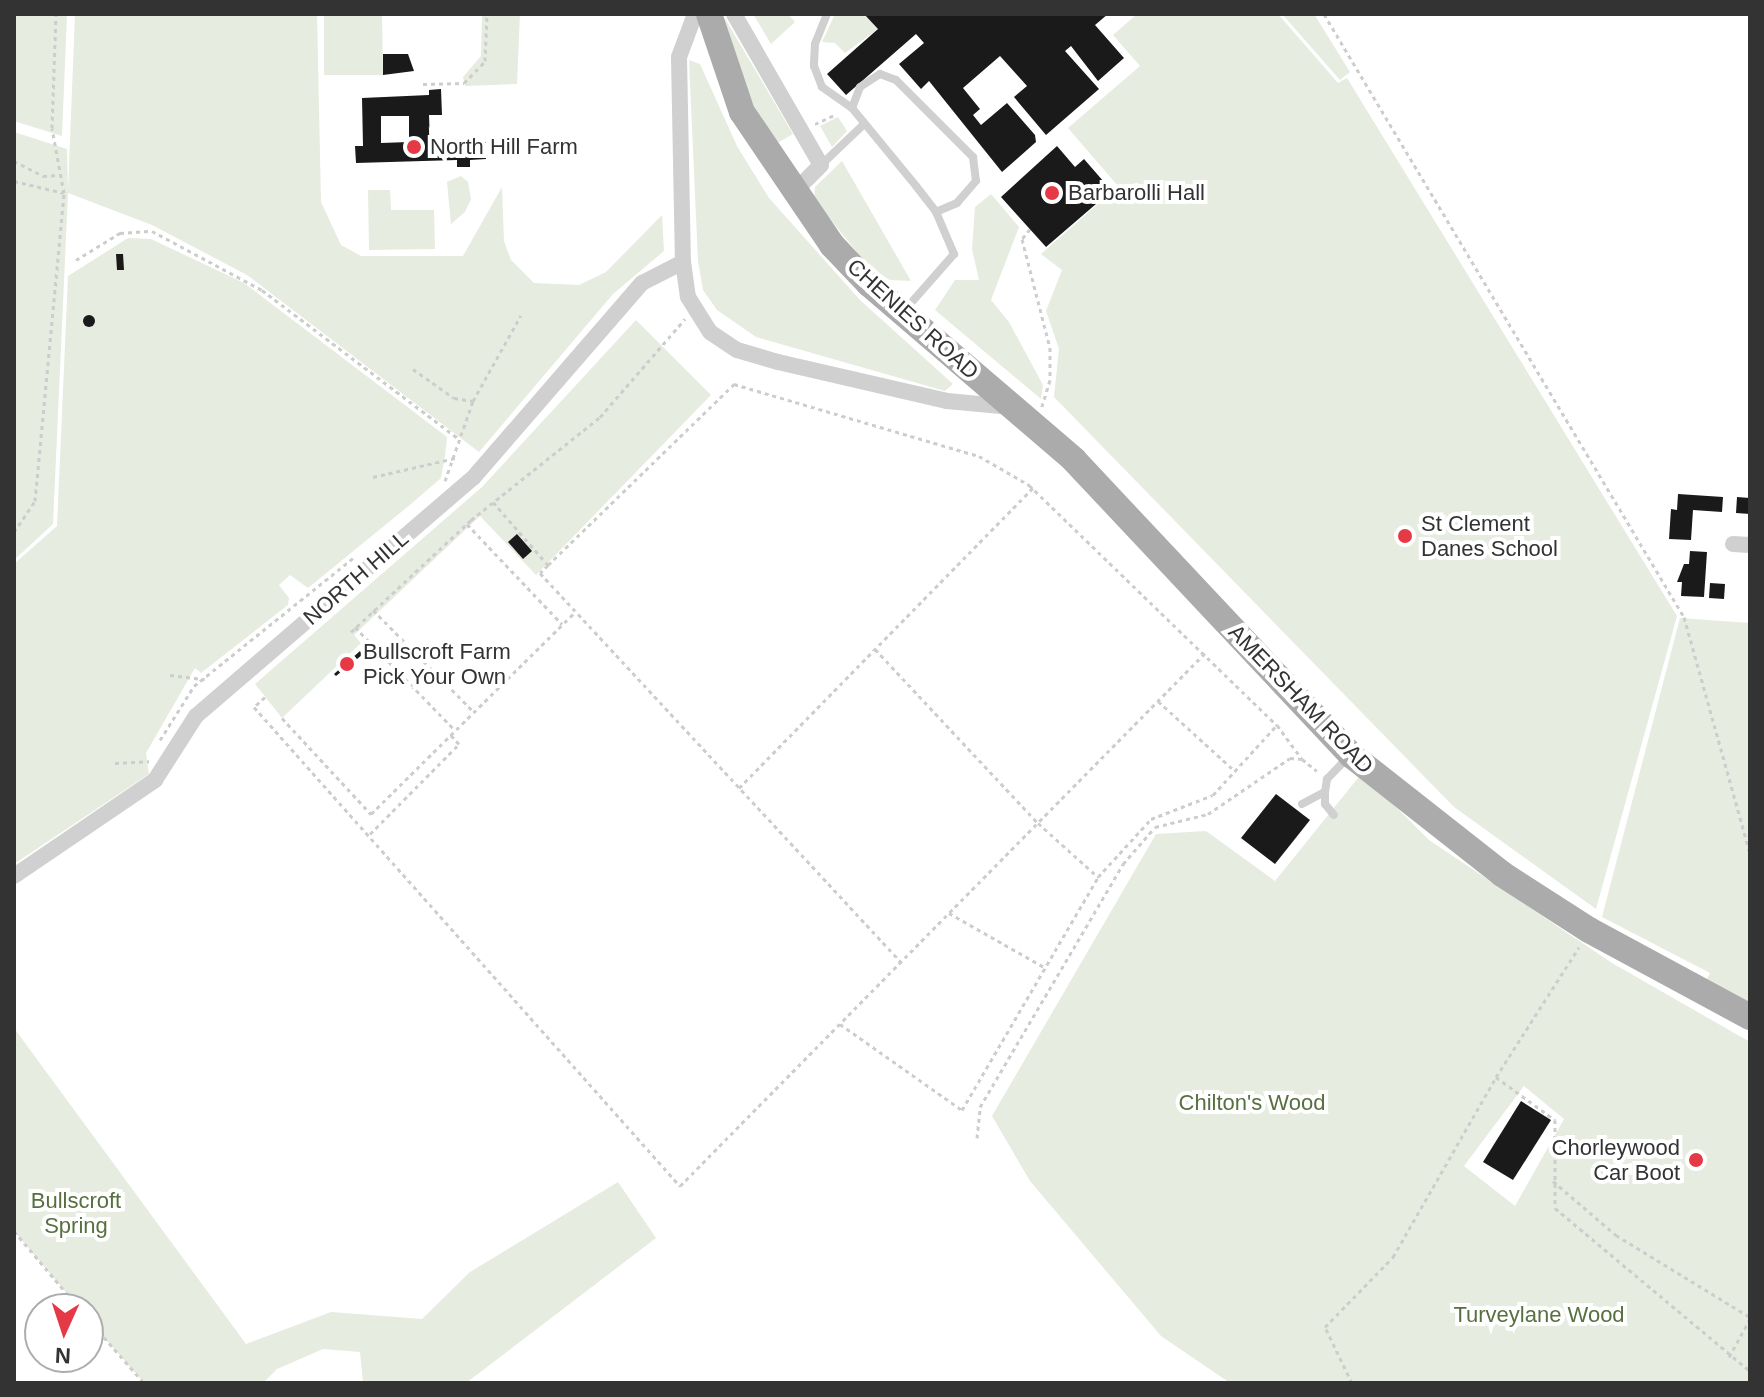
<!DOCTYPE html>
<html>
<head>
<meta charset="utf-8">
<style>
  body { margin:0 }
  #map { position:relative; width:1764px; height:1397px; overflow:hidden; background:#fff; font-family:Arial,sans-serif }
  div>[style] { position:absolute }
  .green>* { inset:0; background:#e6ecdf }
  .building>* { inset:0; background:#1a1a1a }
  .round { border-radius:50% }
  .path>* { height:3px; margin-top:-1.5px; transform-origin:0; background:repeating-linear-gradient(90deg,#cdcdcd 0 4px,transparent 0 8px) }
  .lane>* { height:8px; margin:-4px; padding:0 4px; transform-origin:4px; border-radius:4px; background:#d0d0d0 }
  .street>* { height:16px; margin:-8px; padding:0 8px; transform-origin:8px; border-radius:8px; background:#d0d0d0 }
  .primary>* { height:26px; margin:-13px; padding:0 13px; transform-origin:13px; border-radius:13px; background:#ababab }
  .dots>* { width:22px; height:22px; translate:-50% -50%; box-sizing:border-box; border:4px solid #fff; border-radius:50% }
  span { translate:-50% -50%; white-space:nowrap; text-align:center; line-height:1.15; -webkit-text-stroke:8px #fff; paint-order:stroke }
  .poi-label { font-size:22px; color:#333 }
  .left { translate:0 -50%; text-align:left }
  .right { translate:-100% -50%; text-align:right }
  .street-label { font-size:22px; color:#333 }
  .park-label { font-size:22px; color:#56703f }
  .frame { position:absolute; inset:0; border:16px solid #333; pointer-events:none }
  .north { position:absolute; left:24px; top:1293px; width:80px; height:80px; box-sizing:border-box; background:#fff; border:2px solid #adadad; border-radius:50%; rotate:183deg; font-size:22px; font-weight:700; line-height:32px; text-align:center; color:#333 }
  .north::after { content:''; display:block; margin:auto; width:28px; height:36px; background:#e63946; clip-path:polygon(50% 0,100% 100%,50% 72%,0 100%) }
</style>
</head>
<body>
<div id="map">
  <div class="green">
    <i style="clip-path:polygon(14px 14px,67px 14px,62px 136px,14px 121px)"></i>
    <i style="clip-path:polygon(75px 14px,317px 14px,321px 202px,341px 245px,361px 256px,463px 256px,502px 187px,504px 241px,511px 260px,534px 283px,579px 285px,606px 272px,662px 215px,664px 251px,613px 294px,479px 452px,247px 275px,152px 225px,68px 193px,53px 524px,14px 560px,14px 132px,67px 149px,68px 191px)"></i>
    <i style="clip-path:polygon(324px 14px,382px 14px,383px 75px,324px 75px)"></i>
    <i style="clip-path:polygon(482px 14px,520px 14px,517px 84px,465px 86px,463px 77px,481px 56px)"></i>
    <i style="clip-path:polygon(753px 14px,788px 14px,795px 22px,771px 44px)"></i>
    <i style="clip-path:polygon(835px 14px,864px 14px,878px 29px,845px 53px,835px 43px,822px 42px)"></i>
    <i style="clip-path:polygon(1137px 14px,1278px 14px,1338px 83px,1347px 78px,1677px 616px,1596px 909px,1454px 807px,1054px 397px,1059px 349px,1046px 311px,1062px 270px,1041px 254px,1118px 186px,1068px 128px,1140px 66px,1113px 35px)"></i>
    <i style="clip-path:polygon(1282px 14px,1314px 14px,1350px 72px,1340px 80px)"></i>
    <i style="clip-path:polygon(724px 17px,793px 134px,774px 145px,749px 96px)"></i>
    <i style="clip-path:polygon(689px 60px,700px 64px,737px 146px,769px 198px,860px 300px,953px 384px,945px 391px,756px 337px,717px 310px,703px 290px,698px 261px)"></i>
    <i style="clip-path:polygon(838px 117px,847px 131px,832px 147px,820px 126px)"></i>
    <i style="clip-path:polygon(842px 161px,911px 281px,890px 280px,869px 267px,814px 199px,815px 187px)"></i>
    <i style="clip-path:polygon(461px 176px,468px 182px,471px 199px,465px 212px,451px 224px,447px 182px)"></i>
    <i style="clip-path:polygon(368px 190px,390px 190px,391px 210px,434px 210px,435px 249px,369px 250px)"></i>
    <i style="clip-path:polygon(991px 194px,1019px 227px,991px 300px,1009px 322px,1043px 385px,1041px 399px,935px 310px,955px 280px,979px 280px,972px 249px,975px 207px)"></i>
    <i style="clip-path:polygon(128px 238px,151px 239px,244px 283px,447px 437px,445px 456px,441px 478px,411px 504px,308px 588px,290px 575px,279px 585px,289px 598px,288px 605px,201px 673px,195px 668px,146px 753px,149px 774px,14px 864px,14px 564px,57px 526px,68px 276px)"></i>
    <i style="clip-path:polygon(636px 320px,711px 395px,536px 575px,480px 516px,354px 635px,361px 643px,282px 718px,255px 684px,482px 487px)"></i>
    <i style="clip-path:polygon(1680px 618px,1750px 623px,1750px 1007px,1705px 983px,1710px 973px,1602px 917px)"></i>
    <i style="clip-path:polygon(evenodd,1362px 773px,1429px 840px,1612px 963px,1750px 1042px,1750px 1383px,1230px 1383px,1161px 1336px,1030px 1181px,992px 1116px,1156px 834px,1206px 831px,1275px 881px,1362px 773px,1524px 1086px,1564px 1119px,1515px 1206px,1464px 1166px,1524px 1086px)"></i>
    <i style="clip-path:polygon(14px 1028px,246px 1344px,331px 1312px,422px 1319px,470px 1272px,618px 1182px,656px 1238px,466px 1383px,363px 1383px,360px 1352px,323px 1349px,277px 1369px,263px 1383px,144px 1383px,88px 1319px,88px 1309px,80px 1309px,14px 1231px)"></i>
  </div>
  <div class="building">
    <i style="clip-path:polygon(864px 14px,1108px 14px,1095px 25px,1124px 58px,1098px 81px,1071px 46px,1065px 51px,1099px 89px,1046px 135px,1014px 97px,1027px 86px,1000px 56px,963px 88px,980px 109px,973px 115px,981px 125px,1007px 103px,1035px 135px,1036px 142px,1002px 172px,929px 81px,921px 89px,899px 64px,924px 43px,916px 34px,846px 95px,827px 74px,878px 29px)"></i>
    <i style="clip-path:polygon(383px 54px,408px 54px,414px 71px,383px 75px)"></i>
    <i style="clip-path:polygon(evenodd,441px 89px,442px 115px,429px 115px,430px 143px,460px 138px,486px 142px,486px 159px,470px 160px,470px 167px,457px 167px,457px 160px,356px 163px,355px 146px,363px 146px,362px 98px,429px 95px,429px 90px,441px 89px,381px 116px,409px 116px,409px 142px,381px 143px,381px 116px)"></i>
    <i style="clip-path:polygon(1057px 146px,1075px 167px,1084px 159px,1104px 182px,1096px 190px,1103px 198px,1046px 247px,1001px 197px)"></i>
    <i style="clip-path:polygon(116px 254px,123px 254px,124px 270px,117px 270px)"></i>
    <i class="round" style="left:83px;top:315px;width:12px;height:12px"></i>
    <i style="clip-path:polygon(1678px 494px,1723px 497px,1722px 512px,1693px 510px,1691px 540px,1669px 539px,1671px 509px,1677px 510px)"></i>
    <i style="clip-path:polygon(1737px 497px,1750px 498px,1750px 514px,1736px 513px)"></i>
    <i style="clip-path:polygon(517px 534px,532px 551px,523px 559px,508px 542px)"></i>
    <i style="clip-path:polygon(1690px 551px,1707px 552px,1704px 597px,1681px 596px,1682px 582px,1677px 582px,1684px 564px,1689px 564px)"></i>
    <i style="clip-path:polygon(1710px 583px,1725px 584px,1724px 599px,1709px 598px)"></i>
    <i style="clip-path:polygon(360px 651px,362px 655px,336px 676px,334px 674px)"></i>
    <i style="clip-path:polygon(1276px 794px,1310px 820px,1275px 864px,1241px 838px)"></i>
    <i style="clip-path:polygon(1521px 1101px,1551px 1120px,1513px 1180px,1483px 1162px)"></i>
  </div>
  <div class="path">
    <i style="left:1324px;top:14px;width:702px;rotate:59.16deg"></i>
    <i style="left:1684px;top:617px;width:245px;rotate:74.4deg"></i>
    <i style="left:423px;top:84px;width:41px;rotate:-1.4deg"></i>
    <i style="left:464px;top:83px;width:30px;rotate:-46deg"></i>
    <i style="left:485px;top:61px;width:47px;rotate:-87.6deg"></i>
    <i style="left:815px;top:124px;width:21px;rotate:-25deg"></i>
    <i style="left:14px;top:161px;width:33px;rotate:27deg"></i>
    <i style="left:43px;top:176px;width:16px;rotate:-4deg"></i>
    <i style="left:14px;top:181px;width:51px;rotate:13.5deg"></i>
    <i style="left:64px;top:193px;width:66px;rotate:-100.5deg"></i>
    <i style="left:52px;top:128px;width:114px;rotate:-88deg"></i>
    <i style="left:1030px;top:229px;width:13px;rotate:129deg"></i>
    <i style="left:1022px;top:239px;width:113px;rotate:75.6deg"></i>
    <i style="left:1050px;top:348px;width:32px;rotate:90deg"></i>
    <i style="left:1050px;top:380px;width:28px;rotate:107deg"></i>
    <i style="left:76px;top:260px;width:52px;rotate:-31.5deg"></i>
    <i style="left:120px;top:233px;width:32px;rotate:-4deg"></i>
    <i style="left:152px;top:231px;width:125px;rotate:28.2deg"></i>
    <i style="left:262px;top:290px;width:247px;rotate:37.1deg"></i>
    <i style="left:413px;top:369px;width:50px;rotate:35.3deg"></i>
    <i style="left:454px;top:398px;width:19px;rotate:9deg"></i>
    <i style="left:373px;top:477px;width:84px;rotate:-13deg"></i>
    <i style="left:445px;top:481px;width:85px;rotate:-70.7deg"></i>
    <i style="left:473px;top:401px;width:98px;rotate:-60.8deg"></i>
    <i style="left:493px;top:502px;width:84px;rotate:48.9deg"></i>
    <i style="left:548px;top:565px;width:11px;rotate:135deg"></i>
    <i style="left:540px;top:573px;width:531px;rotate:47.14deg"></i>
    <i style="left:467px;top:524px;width:138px;rotate:46.5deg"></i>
    <i style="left:14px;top:532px;width:37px;rotate:-56deg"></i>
    <i style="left:35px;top:501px;width:309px;rotate:-84.6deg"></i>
    <i style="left:548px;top:565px;width:260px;rotate:-44.2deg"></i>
    <i style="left:734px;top:384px;width:255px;rotate:16.4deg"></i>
    <i style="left:979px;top:456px;width:58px;rotate:30.1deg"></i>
    <i style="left:1029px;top:485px;width:345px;rotate:44.1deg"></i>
    <i style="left:1277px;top:725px;width:42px;rotate:53.7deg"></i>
    <i style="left:373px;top:610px;width:141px;rotate:45.3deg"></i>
    <i style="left:355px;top:627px;width:142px;rotate:45.9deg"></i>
    <i style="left:351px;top:632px;width:164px;rotate:-43deg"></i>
    <i style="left:471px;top:520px;width:165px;rotate:-38.6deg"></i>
    <i style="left:600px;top:417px;width:130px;rotate:-49.1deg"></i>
    <i style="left:875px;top:649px;width:238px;rotate:46.9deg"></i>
    <i style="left:1038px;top:823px;width:81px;rotate:42deg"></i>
    <i style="left:170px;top:675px;width:35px;rotate:7deg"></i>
    <i style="left:265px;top:697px;width:15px;rotate:138deg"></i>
    <i style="left:254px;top:707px;width:641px;rotate:48.35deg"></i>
    <i style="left:680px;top:1186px;width:748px;rotate:-45.43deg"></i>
    <i style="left:1158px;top:701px;width:104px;rotate:42.3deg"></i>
    <i style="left:282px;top:718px;width:131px;rotate:47.2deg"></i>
    <i style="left:371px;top:814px;width:287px;rotate:-44.7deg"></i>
    <i style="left:160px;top:740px;width:64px;rotate:-57.8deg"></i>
    <i style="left:194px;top:686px;width:204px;rotate:-38.8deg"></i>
    <i style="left:115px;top:763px;width:34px;rotate:-3deg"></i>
    <i style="left:739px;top:788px;width:420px;rotate:-45.6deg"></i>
    <i style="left:370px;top:834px;width:127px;rotate:-45.3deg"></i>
    <i style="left:459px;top:744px;width:13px;rotate:-132deg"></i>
    <i style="left:949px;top:913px;width:112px;rotate:29.6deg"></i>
    <i style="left:840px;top:1024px;width:149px;rotate:35.2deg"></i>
    <i style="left:962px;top:1110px;width:270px;rotate:-59.7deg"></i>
    <i style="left:1098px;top:877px;width:79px;rotate:-47.6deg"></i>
    <i style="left:1151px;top:819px;width:66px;rotate:-21.2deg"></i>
    <i style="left:1213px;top:795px;width:95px;rotate:-47.6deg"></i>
    <i style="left:1496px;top:1077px;width:73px;rotate:36.1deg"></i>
    <i style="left:1555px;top:1120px;width:88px;rotate:90deg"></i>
    <i style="left:1555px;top:1208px;width:254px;rotate:39.9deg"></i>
    <i style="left:977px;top:1138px;width:31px;rotate:-84deg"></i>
    <i style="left:980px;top:1107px;width:282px;rotate:-59.5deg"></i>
    <i style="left:1123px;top:864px;width:49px;rotate:-49.1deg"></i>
    <i style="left:1155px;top:827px;width:55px;rotate:-13.8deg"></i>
    <i style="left:1208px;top:814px;width:99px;rotate:-34.3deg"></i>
    <i style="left:1290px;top:758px;width:12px;rotate:5deg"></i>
    <i style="left:1302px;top:759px;width:19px;rotate:39deg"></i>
    <i style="left:1553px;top:1181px;width:83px;rotate:40.6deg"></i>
    <i style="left:1616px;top:1235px;width:157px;rotate:31.5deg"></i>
    <i style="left:14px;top:1231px;width:102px;rotate:49.8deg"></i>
    <i style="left:88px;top:1319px;width:85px;rotate:48.8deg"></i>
    <i style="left:1729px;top:1357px;width:43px;rotate:-61.1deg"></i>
    <i style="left:1352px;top:1383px;width:62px;rotate:-115.7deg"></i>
    <i style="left:1325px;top:1327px;width:98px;rotate:-45.8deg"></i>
    <i style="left:1393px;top:1257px;width:207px;rotate:-60.2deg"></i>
    <i style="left:1496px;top:1077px;width:154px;rotate:-57.4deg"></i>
  </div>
  <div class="lane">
    <i style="left:827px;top:14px;width:32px;rotate:112deg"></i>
    <i style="left:815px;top:44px;width:22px;rotate:93deg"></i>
    <i style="left:814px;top:66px;width:22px;rotate:69deg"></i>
    <i style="left:822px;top:87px;width:37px;rotate:35deg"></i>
    <i style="left:852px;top:108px;width:101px;rotate:50.6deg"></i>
    <i style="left:916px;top:186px;width:33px;rotate:52deg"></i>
    <i style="left:936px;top:212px;width:46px;rotate:66.8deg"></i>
    <i style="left:954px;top:254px;width:76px;rotate:131.3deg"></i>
    <i style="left:852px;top:108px;width:22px;rotate:-69deg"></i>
    <i style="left:860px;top:87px;width:24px;rotate:-33deg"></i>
    <i style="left:880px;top:74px;width:17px;rotate:21deg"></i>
    <i style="left:896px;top:80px;width:109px;rotate:45deg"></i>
    <i style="left:973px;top:157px;width:24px;rotate:83deg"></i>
    <i style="left:976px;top:181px;width:29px;rotate:131deg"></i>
    <i style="left:957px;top:203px;width:23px;rotate:157deg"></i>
    <i style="left:821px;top:165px;width:59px;rotate:-43.6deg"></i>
    <i style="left:1325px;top:792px;width:12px;rotate:90deg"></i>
    <i style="left:1325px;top:804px;width:14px;rotate:51deg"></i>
    <i style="left:1302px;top:804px;width:26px;rotate:-28deg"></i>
    <i style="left:1325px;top:792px;width:13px;rotate:-81deg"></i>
    <i style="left:1327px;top:779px;width:29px;rotate:-46deg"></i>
  </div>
  <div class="street">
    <i style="left:695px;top:14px;width:46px;rotate:110.4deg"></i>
    <i style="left:679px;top:57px;width:205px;rotate:88.9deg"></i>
    <i style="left:683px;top:262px;width:35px;rotate:82deg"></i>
    <i style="left:688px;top:297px;width:41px;rotate:57.8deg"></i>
    <i style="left:710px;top:332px;width:32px;rotate:34deg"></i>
    <i style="left:737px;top:350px;width:43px;rotate:16.3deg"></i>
    <i style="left:778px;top:362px;width:173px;rotate:13deg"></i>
    <i style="left:947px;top:401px;width:65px;rotate:5.3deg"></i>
    <i style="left:734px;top:14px;width:174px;rotate:60.1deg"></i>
    <i style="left:821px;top:165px;width:38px;rotate:135deg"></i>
    <i style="left:1733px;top:544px;width:17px;rotate:3deg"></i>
    <i style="left:14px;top:876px;width:171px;rotate:-34.2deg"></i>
    <i style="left:155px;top:780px;width:76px;rotate:-57.4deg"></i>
    <i style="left:196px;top:716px;width:365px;rotate:-40.7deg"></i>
    <i style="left:473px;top:478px;width:258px;rotate:-49.1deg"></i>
    <i style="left:642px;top:283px;width:46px;rotate:-27.1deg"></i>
  </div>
  <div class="primary">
    <i style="left:709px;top:14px;width:103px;rotate:71.4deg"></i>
    <i style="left:742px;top:112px;width:161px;rotate:55.9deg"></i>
    <i style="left:832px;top:245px;width:54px;rotate:46.5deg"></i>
    <i style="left:869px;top:284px;width:270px;rotate:40.6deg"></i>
    <i style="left:1074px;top:460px;width:405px;rotate:46.8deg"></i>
    <i style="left:1351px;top:755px;width:192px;rotate:38.2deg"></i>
    <i style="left:1502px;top:874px;width:103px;rotate:32.8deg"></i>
    <i style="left:1589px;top:930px;width:183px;rotate:28.4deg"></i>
  </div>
  <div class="dots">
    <i style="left:414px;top:147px;background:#e63946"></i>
    <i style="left:1052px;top:193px;background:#e63946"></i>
    <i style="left:1405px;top:536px;background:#e63946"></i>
    <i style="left:347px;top:664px;background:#e63946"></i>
    <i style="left:1696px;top:1160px;background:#e63946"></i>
  </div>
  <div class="poi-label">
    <span class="left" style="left:430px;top:147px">North Hill Farm</span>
    <span class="left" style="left:1068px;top:193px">Barbarolli Hall</span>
    <span class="left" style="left:1421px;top:536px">St Clement<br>Danes School</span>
    <span class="left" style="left:363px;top:664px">Bullscroft Farm<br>Pick Your Own</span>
    <span class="right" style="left:1680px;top:1160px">Chorleywood<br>Car Boot</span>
  </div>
  <div class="street-label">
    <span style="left:913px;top:319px;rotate:42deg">CHENIES ROAD</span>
    <span style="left:356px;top:578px;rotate:-41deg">NORTH HILL</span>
    <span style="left:1301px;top:699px;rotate:46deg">AMERSHAM ROAD</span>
  </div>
  <div class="park-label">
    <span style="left:1252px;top:1103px">Chilton's Wood</span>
    <span style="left:76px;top:1213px">Bullscroft<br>Spring</span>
    <span style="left:1539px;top:1315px">Turveylane Wood</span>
  </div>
  <div class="frame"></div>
  <div class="north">N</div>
</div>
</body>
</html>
